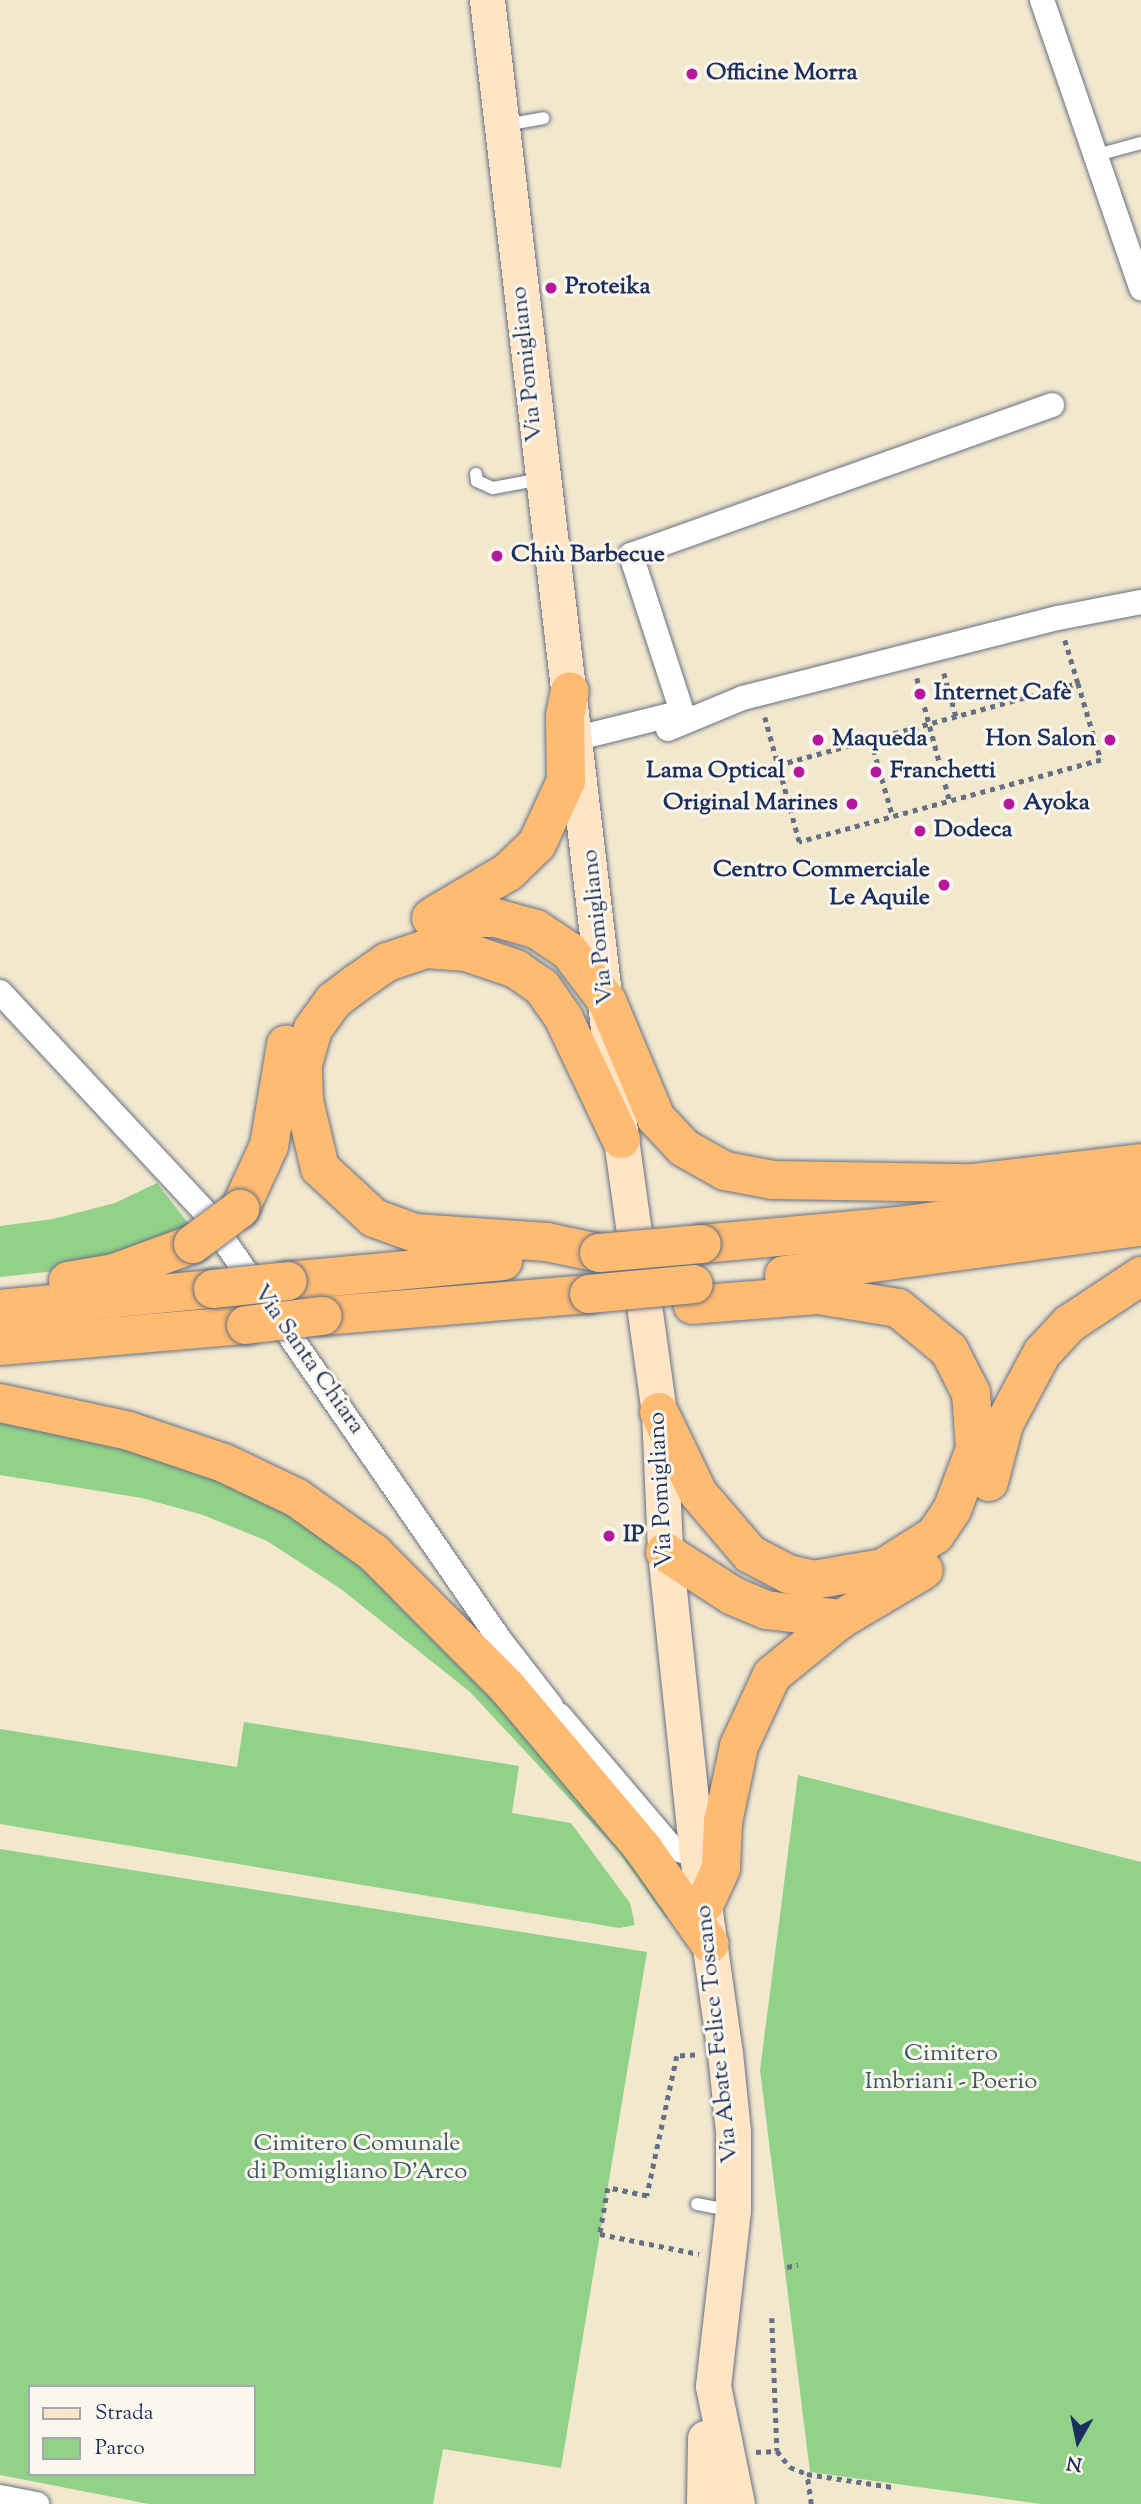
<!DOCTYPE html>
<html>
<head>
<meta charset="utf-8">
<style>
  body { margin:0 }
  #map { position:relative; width:1141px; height:2504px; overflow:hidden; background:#f2e8ce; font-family:"Sorts Mill Goudy",serif }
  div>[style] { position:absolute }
  .green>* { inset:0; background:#92d288 }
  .path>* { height:4.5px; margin-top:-2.25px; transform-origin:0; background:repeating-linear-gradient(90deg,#667085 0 5px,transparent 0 10px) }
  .roads { filter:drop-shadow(0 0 2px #667085) drop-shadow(0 0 2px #667085) }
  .service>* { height:12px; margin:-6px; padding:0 6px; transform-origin:6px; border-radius:6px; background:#fff }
  .minor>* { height:24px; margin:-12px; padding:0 12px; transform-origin:12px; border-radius:12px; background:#fff }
  .secondary>* { height:35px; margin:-17.5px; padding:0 17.5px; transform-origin:17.5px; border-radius:17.5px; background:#ffe4c6 }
  .trunk>* { height:38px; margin:-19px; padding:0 19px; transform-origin:19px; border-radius:19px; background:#ffbb71 }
  .bridges { filter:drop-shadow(0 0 2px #667085) drop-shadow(0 0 2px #667085) }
  .trunk-bridge>* { height:38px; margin:-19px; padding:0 19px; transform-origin:19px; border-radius:19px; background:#ffbb71 }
  .dots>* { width:19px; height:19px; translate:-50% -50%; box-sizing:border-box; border:4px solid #fbf7ec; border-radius:50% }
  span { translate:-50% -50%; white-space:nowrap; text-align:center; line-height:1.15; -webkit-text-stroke:6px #fbf7ec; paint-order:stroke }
  .poi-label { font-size:24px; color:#1b2f5e; font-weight:700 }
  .left { translate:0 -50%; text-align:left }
  .right { translate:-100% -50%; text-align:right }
  .street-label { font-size:24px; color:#1b2f5e }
  .park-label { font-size:24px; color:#395868 }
  .legend { position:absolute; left:28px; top:2385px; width:228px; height:91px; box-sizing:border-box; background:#fbf7ec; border:2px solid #a1a7b3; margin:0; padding:9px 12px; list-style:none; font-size:21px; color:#1b2f5e }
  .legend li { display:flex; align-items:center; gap:14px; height:35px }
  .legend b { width:35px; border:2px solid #a1a7b3 }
  .north { position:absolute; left:1043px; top:2406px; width:70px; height:70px; -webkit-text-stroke:5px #fbf7ec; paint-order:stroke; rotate:189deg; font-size:19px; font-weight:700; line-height:28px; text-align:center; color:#1b2f5e }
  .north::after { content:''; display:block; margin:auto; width:24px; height:32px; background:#1b2f5e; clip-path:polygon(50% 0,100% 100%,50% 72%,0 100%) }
</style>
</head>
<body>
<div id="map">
  <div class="green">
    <i style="clip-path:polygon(157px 1183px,191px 1227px,74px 1269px,0 1277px,0 1226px,53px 1219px,115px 1203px)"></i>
    <i style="clip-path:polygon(0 1420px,172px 1460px,298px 1517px,360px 1560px,449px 1647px,632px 1858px,669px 1911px,666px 1918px,618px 1851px,470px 1692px,341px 1589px,267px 1541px,203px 1515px,142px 1498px,0 1475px)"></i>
    <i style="clip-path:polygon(244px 1722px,519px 1766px,512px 1813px,571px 1823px,630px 1903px,635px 1925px,619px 1928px,0 1824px,0 1729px,237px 1767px)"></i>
    <i style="clip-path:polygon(798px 1775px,1141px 1862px,1141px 2504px,1041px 2504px,810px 2472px,760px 2070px)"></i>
    <i style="clip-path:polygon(evenodd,0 1849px,647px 1952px,561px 2468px,443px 2449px,433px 2504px,149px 2504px,0 2475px,0 1849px,30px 2387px,254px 2387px,254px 2474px,30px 2474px,30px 2387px)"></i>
  </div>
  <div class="path">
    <i style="left:1065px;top:640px;width:45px;rotate:73.2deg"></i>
    <i style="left:944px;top:673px;width:45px;rotate:74.4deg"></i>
    <i style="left:917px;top:678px;width:128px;rotate:75.1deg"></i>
    <i style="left:1078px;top:683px;width:80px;rotate:73.4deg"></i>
    <i style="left:1101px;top:760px;width:313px;rotate:164.8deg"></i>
    <i style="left:799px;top:842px;width:80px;rotate:-105.3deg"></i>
    <i style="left:778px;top:765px;width:311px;rotate:-15.3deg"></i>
    <i style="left:765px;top:717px;width:50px;rotate:74.8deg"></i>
    <i style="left:871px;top:740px;width:80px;rotate:74.1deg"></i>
    <i style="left:695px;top:2055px;width:18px;rotate:177deg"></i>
    <i style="left:677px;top:2056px;width:143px;rotate:102.1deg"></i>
    <i style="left:647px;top:2196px;width:40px;rotate:-168deg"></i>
    <i style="left:608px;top:2188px;width:47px;rotate:99.9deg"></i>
    <i style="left:600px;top:2234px;width:101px;rotate:11.4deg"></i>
    <i style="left:787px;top:2267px;width:11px;rotate:-10deg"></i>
    <i style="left:772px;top:2318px;width:133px;rotate:87.8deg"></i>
    <i style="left:756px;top:2452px;width:21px;rotate:-3deg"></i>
    <i style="left:777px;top:2451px;width:21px;rotate:51deg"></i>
    <i style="left:790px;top:2467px;width:18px;rotate:22deg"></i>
    <i style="left:811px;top:2504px;width:30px;rotate:-98deg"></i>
    <i style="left:807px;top:2474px;width:86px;rotate:8.7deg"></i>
  </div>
  <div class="roads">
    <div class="service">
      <i style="left:505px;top:125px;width:39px;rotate:-10deg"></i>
      <i style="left:1097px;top:155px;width:46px;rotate:-15.3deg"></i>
      <i style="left:476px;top:474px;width:7px;rotate:82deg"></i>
      <i style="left:477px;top:481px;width:17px;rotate:24deg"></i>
      <i style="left:493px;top:488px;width:49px;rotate:-10.6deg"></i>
      <i style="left:697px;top:2204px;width:33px;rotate:11deg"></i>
    </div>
    <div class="minor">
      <i style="left:1042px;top:0;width:305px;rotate:71deg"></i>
      <i style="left:668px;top:729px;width:81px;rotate:-22.5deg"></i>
      <i style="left:743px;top:698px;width:325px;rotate:-14.3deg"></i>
      <i style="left:1058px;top:618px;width:85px;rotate:-10.9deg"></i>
      <i style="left:578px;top:738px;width:107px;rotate:-14deg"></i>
      <i style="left:682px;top:712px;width:165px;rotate:-108deg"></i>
      <i style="left:631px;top:555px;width:447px;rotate:-19.6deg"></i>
      <i style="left:0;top:992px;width:298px;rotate:47deg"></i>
      <i style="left:203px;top:1210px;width:523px;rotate:55.37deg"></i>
      <i style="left:500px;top:1640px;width:83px;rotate:52.3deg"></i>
      <i style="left:551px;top:1706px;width:37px;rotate:73deg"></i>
      <i style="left:559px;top:1715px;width:175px;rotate:49.6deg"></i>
      <i style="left:672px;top:1848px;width:26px;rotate:16deg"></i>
      <i style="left:0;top:2497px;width:38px;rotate:11deg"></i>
    </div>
    <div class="secondary">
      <i style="left:487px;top:0;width:1147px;rotate:83.29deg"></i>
      <i style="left:621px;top:1139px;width:276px;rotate:82.1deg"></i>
      <i style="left:659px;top:1412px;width:140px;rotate:87.5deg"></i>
      <i style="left:665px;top:1552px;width:305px;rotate:84deg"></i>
      <i style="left:697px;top:1855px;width:200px;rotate:82deg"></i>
      <i style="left:725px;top:2053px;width:79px;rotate:84.2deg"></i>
      <i style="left:733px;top:2132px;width:78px;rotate:90deg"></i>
      <i style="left:733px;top:2210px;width:177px;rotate:96.5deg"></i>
      <i style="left:713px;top:2386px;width:120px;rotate:78.5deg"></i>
      <i style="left:704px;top:2504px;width:66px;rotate:-89.1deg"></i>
    </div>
    <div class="trunk">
      <i style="left:435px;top:915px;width:85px;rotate:-30.5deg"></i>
      <i style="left:508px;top:872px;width:40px;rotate:-44deg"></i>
      <i style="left:537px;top:844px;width:69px;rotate:-65.3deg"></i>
      <i style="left:566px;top:781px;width:65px;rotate:-90.9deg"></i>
      <i style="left:565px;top:716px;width:25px;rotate:-79deg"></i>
      <i style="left:431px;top:918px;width:65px"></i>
      <i style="left:496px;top:918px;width:41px;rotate:15.4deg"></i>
      <i style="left:536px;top:929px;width:40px;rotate:34deg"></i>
      <i style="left:569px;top:951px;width:63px;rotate:52.8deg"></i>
      <i style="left:607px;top:1001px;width:127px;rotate:67.3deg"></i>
      <i style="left:656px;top:1118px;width:41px;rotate:47deg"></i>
      <i style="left:684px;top:1148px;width:47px;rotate:29.3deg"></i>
      <i style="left:725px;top:1171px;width:49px;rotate:10.6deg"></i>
      <i style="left:773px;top:1180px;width:199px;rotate:0.9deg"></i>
      <i style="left:972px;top:1183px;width:170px;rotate:-6.7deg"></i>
      <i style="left:240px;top:1209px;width:69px;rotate:-65.3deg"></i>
      <i style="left:269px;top:1146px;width:103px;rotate:-80.5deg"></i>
      <i style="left:702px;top:1244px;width:205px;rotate:-5.3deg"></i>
      <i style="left:906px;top:1225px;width:237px;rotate:-7.8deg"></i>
      <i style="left:599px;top:1253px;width:53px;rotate:-168.1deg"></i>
      <i style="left:547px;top:1242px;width:132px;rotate:-176.1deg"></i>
      <i style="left:415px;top:1233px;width:44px;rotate:-159.9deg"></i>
      <i style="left:374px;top:1218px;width:74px;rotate:-137.2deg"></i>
      <i style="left:320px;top:1168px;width:69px;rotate:-103.4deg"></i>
      <i style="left:304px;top:1101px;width:37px;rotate:-92deg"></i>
      <i style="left:303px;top:1064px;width:36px;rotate:-74deg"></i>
      <i style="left:313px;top:1029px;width:34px;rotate:-54deg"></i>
      <i style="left:333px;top:1001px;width:30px;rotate:-37deg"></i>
      <i style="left:357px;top:983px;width:37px;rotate:-35deg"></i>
      <i style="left:387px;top:962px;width:41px;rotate:-18.4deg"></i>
      <i style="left:426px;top:949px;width:40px;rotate:4.3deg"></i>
      <i style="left:466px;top:952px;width:53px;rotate:18.8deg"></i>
      <i style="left:516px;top:969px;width:32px;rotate:35deg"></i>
      <i style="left:542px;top:987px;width:39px;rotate:55deg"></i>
      <i style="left:564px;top:1019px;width:133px;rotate:64.6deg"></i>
      <i style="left:784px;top:1275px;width:360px;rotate:-7.7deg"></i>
      <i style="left:68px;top:1281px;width:47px;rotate:-9.9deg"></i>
      <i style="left:114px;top:1273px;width:84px;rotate:-20.2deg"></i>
      <i style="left:288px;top:1281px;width:216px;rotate:-5.3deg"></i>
      <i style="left:0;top:1309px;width:214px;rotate:-5.4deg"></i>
      <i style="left:322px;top:1316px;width:268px;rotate:-4.7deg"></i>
      <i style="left:0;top:1346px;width:247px;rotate:-4.9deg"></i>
      <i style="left:0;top:1403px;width:132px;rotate:12.2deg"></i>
      <i style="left:129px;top:1431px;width:100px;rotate:18.6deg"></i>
      <i style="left:224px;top:1463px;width:81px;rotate:25.6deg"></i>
      <i style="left:297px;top:1498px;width:95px;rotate:35.5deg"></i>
      <i style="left:374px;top:1553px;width:190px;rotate:45.2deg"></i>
      <i style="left:508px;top:1688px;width:208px;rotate:49.9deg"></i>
      <i style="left:642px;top:1847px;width:118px;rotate:55deg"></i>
      <i style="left:659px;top:1412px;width:90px;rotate:64.3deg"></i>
      <i style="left:698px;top:1493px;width:80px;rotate:49.6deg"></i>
      <i style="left:750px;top:1554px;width:43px;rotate:27.8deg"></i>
      <i style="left:788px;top:1574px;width:26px;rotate:13deg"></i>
      <i style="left:813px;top:1580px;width:71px;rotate:-9.7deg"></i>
      <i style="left:883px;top:1568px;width:62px;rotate:-32.4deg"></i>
      <i style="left:935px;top:1535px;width:30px;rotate:-56deg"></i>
      <i style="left:952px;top:1510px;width:65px;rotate:-69.3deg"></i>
      <i style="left:975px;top:1449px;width:56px;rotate:-94.1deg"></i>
      <i style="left:971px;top:1393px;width:48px;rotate:-117.1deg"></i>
      <i style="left:949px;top:1350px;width:66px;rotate:-140.5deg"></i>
      <i style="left:898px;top:1308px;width:81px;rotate:-170.8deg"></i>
      <i style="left:818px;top:1295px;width:126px;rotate:175.5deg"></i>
      <i style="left:989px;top:1482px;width:60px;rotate:-75.5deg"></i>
      <i style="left:1004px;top:1424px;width:81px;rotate:-61.8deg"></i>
      <i style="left:1042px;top:1353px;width:40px;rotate:-47deg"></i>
      <i style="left:1069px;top:1324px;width:87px;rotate:-33.7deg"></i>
      <i style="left:665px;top:1552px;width:81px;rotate:32.9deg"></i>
      <i style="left:733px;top:1596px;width:36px;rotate:23deg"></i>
      <i style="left:766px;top:1610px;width:76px;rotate:6.8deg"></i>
      <i style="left:705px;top:1903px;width:38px;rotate:-65deg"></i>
      <i style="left:721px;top:1868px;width:46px;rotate:-87.5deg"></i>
      <i style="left:723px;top:1822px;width:78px;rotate:-78.1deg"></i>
      <i style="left:739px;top:1746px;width:78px;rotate:-65.1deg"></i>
      <i style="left:772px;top:1675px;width:89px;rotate:-39.1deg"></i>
      <i style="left:841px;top:1619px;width:96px;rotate:-30.6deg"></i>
    </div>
  </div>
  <div class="bridges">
    <div class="trunk-bridge">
      <i style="left:193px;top:1244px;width:59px;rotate:-36.7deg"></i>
      <i style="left:599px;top:1253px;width:103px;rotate:-5deg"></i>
      <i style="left:213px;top:1289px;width:75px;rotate:-6.1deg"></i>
      <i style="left:589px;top:1294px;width:105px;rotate:-5.4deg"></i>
      <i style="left:246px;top:1325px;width:77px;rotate:-6.8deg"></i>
    </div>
  </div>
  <div class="dots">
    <i style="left:692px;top:74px;background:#b5179e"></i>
    <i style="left:551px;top:288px;background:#b5179e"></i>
    <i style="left:497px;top:556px;background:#b5179e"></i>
    <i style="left:920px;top:694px;background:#b5179e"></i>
    <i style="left:818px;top:740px;background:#b5179e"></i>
    <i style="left:1110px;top:740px;background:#b5179e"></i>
    <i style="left:799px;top:772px;background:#b5179e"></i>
    <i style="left:876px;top:772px;background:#b5179e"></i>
    <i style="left:852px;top:804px;background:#b5179e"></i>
    <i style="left:1009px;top:804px;background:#b5179e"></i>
    <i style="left:920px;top:831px;background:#b5179e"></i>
    <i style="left:944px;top:885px;background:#b5179e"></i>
    <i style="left:609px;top:1536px;background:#b5179e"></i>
  </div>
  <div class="poi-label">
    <span class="left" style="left:706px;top:74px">Officine Morra</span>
    <span class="left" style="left:565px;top:288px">Proteika</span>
    <span class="left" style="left:511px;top:556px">Chiù Barbecue</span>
    <span class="left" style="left:934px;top:694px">Internet Cafè</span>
    <span class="left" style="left:832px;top:740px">Maqueda</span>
    <span class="right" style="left:1096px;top:740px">Hon Salon</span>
    <span class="right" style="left:785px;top:772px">Lama Optical</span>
    <span class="left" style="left:890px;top:772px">Franchetti</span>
    <span class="right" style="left:838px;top:804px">Original Marines</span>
    <span class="left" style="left:1023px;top:804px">Ayoka</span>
    <span class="left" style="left:934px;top:831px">Dodeca</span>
    <span class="right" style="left:930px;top:885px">Centro Commerciale<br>Le Aquile</span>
    <span class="left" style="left:623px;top:1536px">IP</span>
  </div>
  <div class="street-label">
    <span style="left:528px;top:364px;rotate:-96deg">Via Pomigliano</span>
    <span style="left:599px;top:927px;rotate:-96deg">Via Pomigliano</span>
    <span style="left:308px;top:1360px;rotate:55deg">Via Santa Chiara</span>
    <span style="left:662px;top:1490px;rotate:-93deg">Via Pomigliano</span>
    <span style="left:718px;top:2034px;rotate:-96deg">Via Abate Felice Toscano</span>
  </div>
  <div class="park-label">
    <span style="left:951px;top:2069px">Cimitero<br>Imbriani - Poerio</span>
    <span style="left:357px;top:2159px">Cimitero Comunale<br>di Pomigliano D'Arco</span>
  </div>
  <ul class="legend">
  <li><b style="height:9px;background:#ffe4c6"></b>Strada</li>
  <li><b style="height:19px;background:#92d288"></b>Parco</li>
  </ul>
  <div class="north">N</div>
</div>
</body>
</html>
